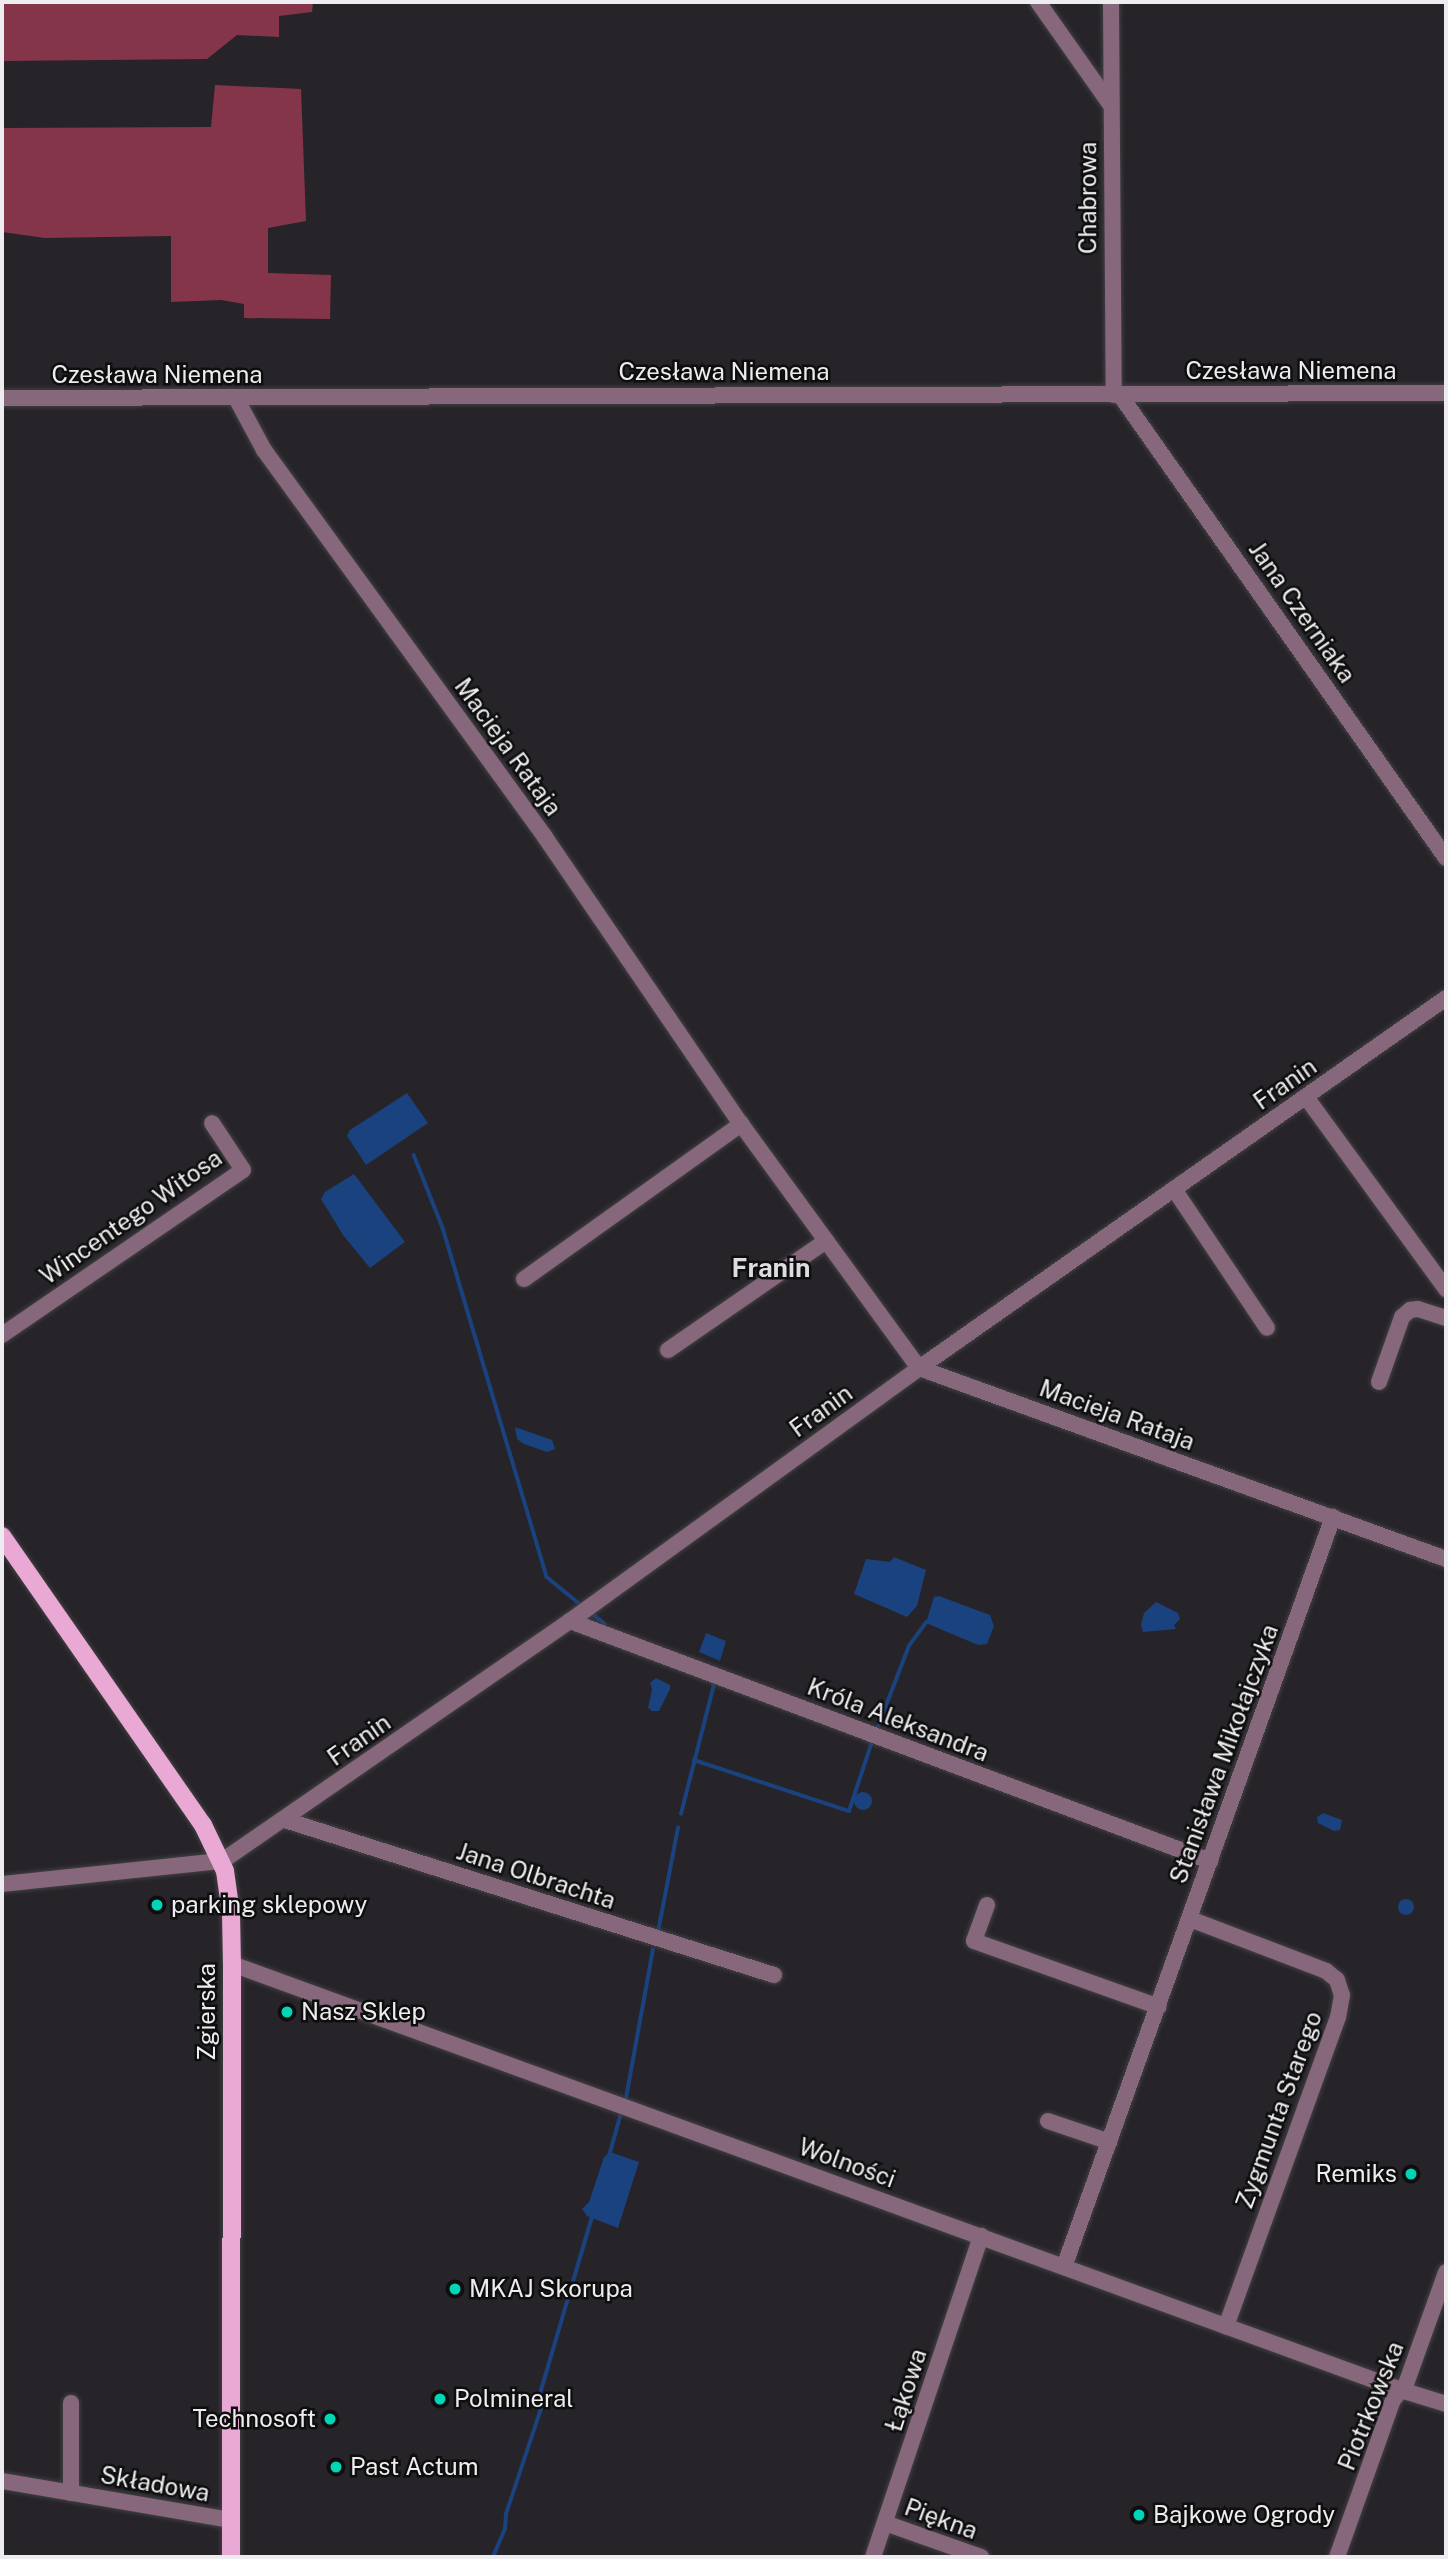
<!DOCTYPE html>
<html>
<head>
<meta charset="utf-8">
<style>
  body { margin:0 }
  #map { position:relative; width:1448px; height:2559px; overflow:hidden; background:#262428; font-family:"Public Sans",sans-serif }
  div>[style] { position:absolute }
  .forest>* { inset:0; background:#85354a }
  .water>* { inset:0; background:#1a427e }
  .round { border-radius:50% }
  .stream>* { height:3.5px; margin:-1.75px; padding:0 1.75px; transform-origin:1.75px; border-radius:1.75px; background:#1a427e }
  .roads { filter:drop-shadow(0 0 2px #424044) drop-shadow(0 0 2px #424044) }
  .minor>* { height:16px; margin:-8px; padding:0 8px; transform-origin:8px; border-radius:8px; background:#86677b }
  .major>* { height:18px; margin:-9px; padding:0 9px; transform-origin:9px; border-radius:9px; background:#eaa8d4 }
  .dots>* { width:19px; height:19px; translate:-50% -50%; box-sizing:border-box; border:4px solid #0f0e0f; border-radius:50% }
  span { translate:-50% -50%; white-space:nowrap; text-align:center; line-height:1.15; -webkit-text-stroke:5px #0f0e0f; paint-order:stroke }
  .street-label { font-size:24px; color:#edecee }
  .poi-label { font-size:24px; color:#edecee }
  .left { translate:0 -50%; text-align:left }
  .right { translate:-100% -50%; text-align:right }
  .neighbourhood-label { font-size:26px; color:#dfdce1; font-weight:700 }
  .frame { position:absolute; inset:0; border:4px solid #edecee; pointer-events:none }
</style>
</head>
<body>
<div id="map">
  <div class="forest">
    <i style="clip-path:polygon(2px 2px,313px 2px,312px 12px,279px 16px,279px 37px,237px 35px,207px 59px,2px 61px)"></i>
    <i style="clip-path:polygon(215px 85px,301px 89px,306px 221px,268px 228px,268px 273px,331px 275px,330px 319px,244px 318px,244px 304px,221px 300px,171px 302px,171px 236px,45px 238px,2px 232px,2px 128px,211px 127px)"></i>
  </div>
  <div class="water">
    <i style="clip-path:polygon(407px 1093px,428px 1123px,366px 1165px,347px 1136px,350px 1130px)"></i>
    <i style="clip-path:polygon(354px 1174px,405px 1242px,370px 1268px,343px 1235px,321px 1199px,325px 1192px)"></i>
    <i style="clip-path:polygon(515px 1427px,552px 1440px,555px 1449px,547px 1452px,524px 1444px,517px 1439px)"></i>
    <i style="clip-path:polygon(894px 1557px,926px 1570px,917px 1606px,907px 1617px,854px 1594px,866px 1559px,890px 1562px)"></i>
    <i style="clip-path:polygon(939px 1596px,990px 1615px,994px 1626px,987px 1644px,978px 1645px,926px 1623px,934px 1597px)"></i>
    <i style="clip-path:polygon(1156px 1602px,1178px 1613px,1180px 1619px,1174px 1625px,1176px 1629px,1143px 1632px,1141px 1625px,1144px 1613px)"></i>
    <i style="clip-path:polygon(706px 1633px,726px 1641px,720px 1661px,699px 1652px)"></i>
    <i style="clip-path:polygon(656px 1678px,670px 1685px,670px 1689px,659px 1711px,652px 1711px,648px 1708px,652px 1689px,650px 1683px)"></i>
    <i class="round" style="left:854px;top:1792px;width:18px;height:18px"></i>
    <i style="clip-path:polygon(1323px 1813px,1342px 1820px,1340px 1830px,1334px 1831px,1318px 1823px,1317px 1817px)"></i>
    <i class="round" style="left:1398px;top:1899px;width:16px;height:16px"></i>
    <i style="clip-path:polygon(610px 2152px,639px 2162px,618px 2228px,587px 2216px,582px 2209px,589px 2202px,604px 2157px)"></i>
  </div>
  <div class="stream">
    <i style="left:414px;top:1155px;width:79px;rotate:68.3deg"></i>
    <i style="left:443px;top:1228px;width:354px;rotate:73.4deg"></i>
    <i style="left:544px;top:1567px;width:10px;rotate:73deg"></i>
    <i style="left:547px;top:1577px;width:43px;rotate:39.3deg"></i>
    <i style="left:592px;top:1613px;width:16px;rotate:40deg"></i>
    <i style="left:877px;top:1729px;width:89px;rotate:-68.9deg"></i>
    <i style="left:909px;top:1646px;width:29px;rotate:-54deg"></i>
    <i style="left:694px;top:1760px;width:163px;rotate:18.2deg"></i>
    <i style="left:849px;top:1811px;width:73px;rotate:-71.6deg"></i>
    <i style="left:681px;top:1814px;width:133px;rotate:-75.7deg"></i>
    <i style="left:658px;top:1932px;width:106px;rotate:-79.1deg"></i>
    <i style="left:626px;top:2098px;width:150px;rotate:-79.7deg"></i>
    <i style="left:609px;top:2156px;width:41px;rotate:-74.2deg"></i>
    <i style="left:493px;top:2557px;width:30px;rotate:-67deg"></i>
    <i style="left:505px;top:2529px;width:15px;rotate:-86deg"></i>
    <i style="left:506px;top:2514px;width:114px;rotate:-71.6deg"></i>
    <i style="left:542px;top:2406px;width:9px;rotate:-108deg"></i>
    <i style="left:539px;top:2397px;width:191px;rotate:-73.6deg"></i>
  </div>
  <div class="roads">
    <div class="minor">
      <i style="left:1038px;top:2px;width:125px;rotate:54.8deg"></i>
      <i style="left:1111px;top:2px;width:393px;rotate:89.6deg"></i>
      <i style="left:1120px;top:395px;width:566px;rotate:54.85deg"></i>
      <i style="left:2px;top:398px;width:1444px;rotate:-0.2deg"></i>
      <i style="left:236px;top:398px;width:59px;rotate:61.7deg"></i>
      <i style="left:264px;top:450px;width:478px;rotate:54deg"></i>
      <i style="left:545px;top:837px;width:348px;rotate:55.7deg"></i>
      <i style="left:741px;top:1124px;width:302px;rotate:53.9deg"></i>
      <i style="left:919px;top:1368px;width:561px;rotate:19.92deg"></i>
      <i style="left:1306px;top:1097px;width:238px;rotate:53.9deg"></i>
      <i style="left:1174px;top:1189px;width:167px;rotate:56.2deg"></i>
      <i style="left:524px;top:1279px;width:267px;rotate:-35.5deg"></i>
      <i style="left:2px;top:1335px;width:292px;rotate:-34.4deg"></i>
      <i style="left:243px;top:1170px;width:56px;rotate:-123.4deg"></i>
      <i style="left:668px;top:1350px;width:192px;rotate:-34.6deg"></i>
      <i style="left:1379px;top:1382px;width:69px;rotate:-70.5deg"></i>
      <i style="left:1402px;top:1317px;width:11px;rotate:-41deg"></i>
      <i style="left:1410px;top:1310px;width:8px;rotate:-7deg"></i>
      <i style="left:1418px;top:1309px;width:29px;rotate:18deg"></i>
      <i style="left:570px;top:1621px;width:684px;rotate:20.56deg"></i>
      <i style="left:285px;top:1820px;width:513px;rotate:17.59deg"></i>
      <i style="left:2px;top:1884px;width:221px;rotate:-6deg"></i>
      <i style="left:222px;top:1861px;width:423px;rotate:-34.6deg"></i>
      <i style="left:570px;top:1621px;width:431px;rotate:-35.9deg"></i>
      <i style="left:919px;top:1368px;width:644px;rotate:-35.07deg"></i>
      <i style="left:987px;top:1905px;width:38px;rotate:110deg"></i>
      <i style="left:974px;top:1941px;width:196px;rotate:19.6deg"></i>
      <i style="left:1190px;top:1919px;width:146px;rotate:20.9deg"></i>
      <i style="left:1326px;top:1971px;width:14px;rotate:39deg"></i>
      <i style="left:1337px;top:1980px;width:16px;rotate:72deg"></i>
      <i style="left:1342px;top:1995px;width:22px;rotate:100deg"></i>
      <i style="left:1338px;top:2017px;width:329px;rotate:109.9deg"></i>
      <i style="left:232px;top:1964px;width:1244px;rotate:20.02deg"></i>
      <i style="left:1401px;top:2390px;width:47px;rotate:17.3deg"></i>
      <i style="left:1048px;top:2121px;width:65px;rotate:18.7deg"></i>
      <i style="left:1064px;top:2267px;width:797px;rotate:-70.27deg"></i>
      <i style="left:71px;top:2403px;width:90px;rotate:90deg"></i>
      <i style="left:2px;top:2481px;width:232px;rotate:9.7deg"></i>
      <i style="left:885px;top:2523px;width:102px;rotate:19.5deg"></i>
      <i style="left:873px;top:2557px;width:339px;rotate:-71.4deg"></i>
      <i style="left:1337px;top:2557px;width:167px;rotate:-70.4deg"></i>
      <i style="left:1393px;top:2400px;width:21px;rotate:-51deg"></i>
      <i style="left:1406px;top:2384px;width:119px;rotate:-70.3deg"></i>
    </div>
    <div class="major">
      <i style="left:2px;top:1536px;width:352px;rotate:55.2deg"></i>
      <i style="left:203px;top:1825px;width:51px;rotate:64.4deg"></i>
      <i style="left:225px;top:1871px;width:42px;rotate:81.9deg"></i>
      <i style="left:231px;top:1913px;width:51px;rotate:88.9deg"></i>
      <i style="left:232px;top:1964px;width:593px;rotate:90.1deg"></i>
    </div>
  </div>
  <div class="dots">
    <i style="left:157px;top:1905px;background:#00d5b7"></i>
    <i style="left:287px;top:2012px;background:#00d5b7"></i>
    <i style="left:1411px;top:2174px;background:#00d5b7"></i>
    <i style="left:455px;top:2289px;background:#00d5b7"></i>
    <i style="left:440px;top:2399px;background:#00d5b7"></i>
    <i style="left:330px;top:2419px;background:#00d5b7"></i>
    <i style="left:336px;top:2467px;background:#00d5b7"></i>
    <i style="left:1139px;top:2515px;background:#00d5b7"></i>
  </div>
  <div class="street-label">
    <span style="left:1088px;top:198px;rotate:-90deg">Chabrowa</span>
    <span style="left:1291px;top:371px">Czesława Niemena</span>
    <span style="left:724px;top:372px">Czesława Niemena</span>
    <span style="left:157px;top:375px">Czesława Niemena</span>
    <span style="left:1302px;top:612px;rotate:55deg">Jana Czerniaka</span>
    <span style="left:508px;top:747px;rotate:54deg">Macieja Rataja</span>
    <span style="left:1285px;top:1084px;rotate:-35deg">Franin</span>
    <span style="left:131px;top:1217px;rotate:-35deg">Wincentego Witosa</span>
    <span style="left:821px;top:1411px;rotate:-36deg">Franin</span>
    <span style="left:1117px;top:1415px;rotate:20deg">Macieja Rataja</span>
    <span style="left:898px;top:1720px;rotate:21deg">Króla Aleksandra</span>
    <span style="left:359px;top:1740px;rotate:-35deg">Franin</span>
    <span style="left:1224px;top:1754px;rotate:-70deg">Stanisława Mikołajczyka</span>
    <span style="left:536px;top:1876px;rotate:18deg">Jana Olbrachta</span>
    <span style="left:207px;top:2012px;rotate:-90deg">Zgierska</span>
    <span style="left:1279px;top:2110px;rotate:-70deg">Zygmunta Starego</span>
    <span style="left:847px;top:2163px;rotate:20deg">Wolności</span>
    <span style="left:906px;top:2390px;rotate:-72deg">Łąkowa</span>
    <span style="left:1371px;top:2406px;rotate:-68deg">Piotrkowska</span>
    <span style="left:155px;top:2484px;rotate:10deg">Składowa</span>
    <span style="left:941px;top:2519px;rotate:20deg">Piękna</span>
  </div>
  <div class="poi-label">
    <span class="left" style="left:171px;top:1905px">parking sklepowy</span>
    <span class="left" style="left:301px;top:2012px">Nasz Sklep</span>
    <span class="right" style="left:1397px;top:2174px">Remiks</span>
    <span class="left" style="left:469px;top:2289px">MKAJ Skorupa</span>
    <span class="left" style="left:454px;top:2399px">Polmineral</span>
    <span class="right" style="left:316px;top:2419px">Technosoft</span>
    <span class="left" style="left:350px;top:2467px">Past Actum</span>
    <span class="left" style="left:1153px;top:2515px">Bajkowe Ogrody</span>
  </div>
  <div class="neighbourhood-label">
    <span style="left:771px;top:1268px">Franin</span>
  </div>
  <div class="frame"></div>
</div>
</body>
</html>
